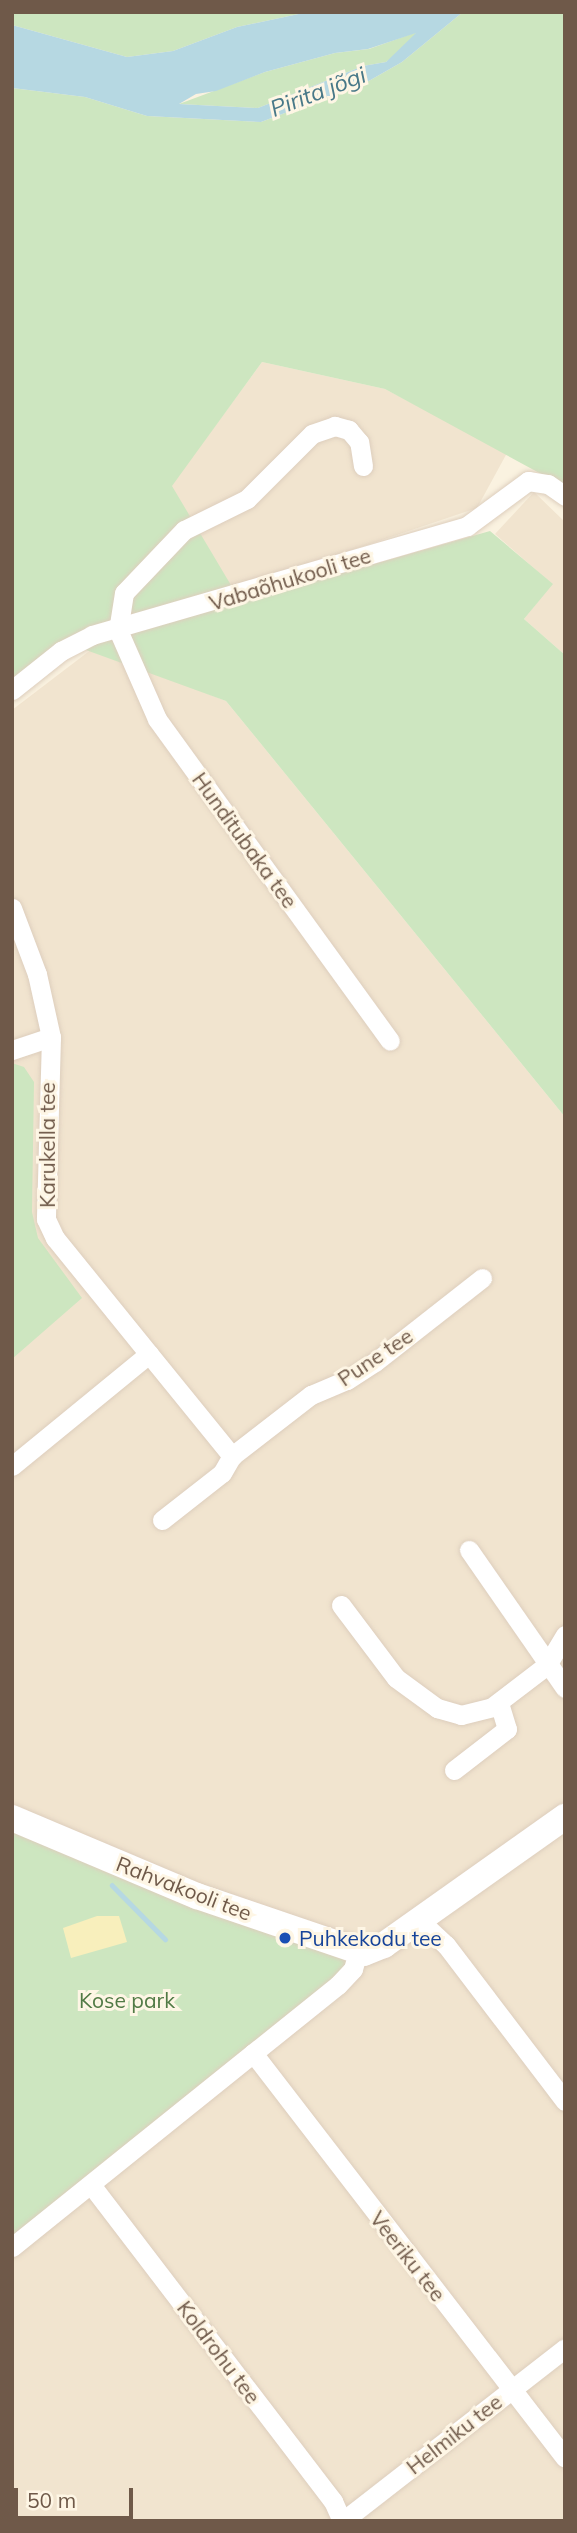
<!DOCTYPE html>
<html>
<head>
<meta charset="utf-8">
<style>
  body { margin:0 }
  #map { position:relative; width:577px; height:2533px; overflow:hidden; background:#faf2e0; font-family:Mulish,sans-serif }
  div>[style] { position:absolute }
  .residential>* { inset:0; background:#f1e4cf }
  .green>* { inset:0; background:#cde6c0 }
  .sand>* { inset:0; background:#f8efbc }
  .water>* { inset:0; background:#b6d8e2 }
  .stream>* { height:4.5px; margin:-2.25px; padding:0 2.25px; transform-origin:2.25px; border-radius:2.25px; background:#b6d8e2 }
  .roads { filter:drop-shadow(0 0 2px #ddcebd) drop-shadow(0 0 2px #ddcebd) }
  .street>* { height:19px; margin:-9.5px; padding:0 9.5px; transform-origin:9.5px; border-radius:9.5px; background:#fff }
  .secondary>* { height:26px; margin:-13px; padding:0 13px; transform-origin:13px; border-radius:13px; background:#fff }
  .dots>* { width:19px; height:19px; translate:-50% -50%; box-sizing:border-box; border:4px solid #fef6e5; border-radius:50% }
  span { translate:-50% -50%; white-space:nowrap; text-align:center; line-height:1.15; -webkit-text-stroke:6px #fef6e5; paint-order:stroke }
  .street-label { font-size:21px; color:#6f5949 }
  .transit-label { font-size:21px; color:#164399 }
  .left { translate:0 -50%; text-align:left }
  .park-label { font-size:21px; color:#517a45 }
  .water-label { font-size:23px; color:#487888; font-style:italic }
  .frame { position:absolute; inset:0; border:14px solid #6f5949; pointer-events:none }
  .scale { position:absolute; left:14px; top:2488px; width:119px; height:32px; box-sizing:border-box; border:4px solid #6f5949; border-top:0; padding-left:9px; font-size:21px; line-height:24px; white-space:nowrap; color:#6f5949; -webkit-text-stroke:5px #fef6e5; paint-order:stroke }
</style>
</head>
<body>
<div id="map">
  <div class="residential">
    <i style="clip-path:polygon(262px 362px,385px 389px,507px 453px,477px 508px,233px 590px,171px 486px)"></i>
    <i style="clip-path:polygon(534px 492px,565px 522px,565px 655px,524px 619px,552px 584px,495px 534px)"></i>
    <i style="clip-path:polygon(92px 649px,226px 701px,565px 1117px,565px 2521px,12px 2521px,12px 710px)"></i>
  </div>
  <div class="green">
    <i style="clip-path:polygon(12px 12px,308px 12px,237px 27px,173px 51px,127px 57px,12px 25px)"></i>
    <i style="clip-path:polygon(463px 12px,565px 12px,565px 487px,385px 389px,262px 362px,172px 486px,241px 602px,490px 531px,553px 584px,524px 619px,565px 655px,565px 1117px,226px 701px,64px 642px,12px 681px,12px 88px,85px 97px,147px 116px,261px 122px,367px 82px,402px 62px)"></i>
    <i style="clip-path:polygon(417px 32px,406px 47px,386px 62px,363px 66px,258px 108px,179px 104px,265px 72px,335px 53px,369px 49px)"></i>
    <i style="clip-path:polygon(12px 1063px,24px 1067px,34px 1082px,32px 1212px,38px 1238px,82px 1298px,12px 1359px)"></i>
    <i style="clip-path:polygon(12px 1827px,346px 1958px,347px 1967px,12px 2242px)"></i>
  </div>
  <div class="sand">
    <i style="clip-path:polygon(97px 1916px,119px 1916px,127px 1942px,71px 1958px,63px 1928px)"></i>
  </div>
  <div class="water">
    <i style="clip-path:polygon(evenodd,308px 12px,463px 12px,402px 62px,367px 82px,261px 122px,147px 116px,85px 97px,12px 88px,12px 25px,127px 57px,173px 51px,237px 27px,308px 12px,416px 33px,386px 62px,363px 66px,258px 108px,179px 104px,196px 94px,216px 91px,265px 72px,335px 53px,368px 49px,416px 33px)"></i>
  </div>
  <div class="stream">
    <i style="left:112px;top:1885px;width:76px;rotate:45.5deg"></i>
  </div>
  <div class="roads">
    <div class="street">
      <i style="left:363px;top:466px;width:24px;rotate:-99deg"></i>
      <i style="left:359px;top:442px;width:16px;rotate:-130deg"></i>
      <i style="left:349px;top:430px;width:15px;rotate:-164deg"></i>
      <i style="left:335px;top:426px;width:24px;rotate:161deg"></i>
      <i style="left:312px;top:434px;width:92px;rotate:135deg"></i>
      <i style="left:247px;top:499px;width:70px;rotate:153.8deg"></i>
      <i style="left:184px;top:530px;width:87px;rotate:133.6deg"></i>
      <i style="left:124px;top:593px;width:37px;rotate:99deg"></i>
      <i style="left:118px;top:630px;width:97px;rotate:66.3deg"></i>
      <i style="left:157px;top:719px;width:397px;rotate:54.1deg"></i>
      <i style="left:12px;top:690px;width:63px;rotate:-38.5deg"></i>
      <i style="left:61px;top:651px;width:35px;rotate:-27deg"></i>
      <i style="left:92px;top:635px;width:391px;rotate:-16.2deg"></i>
      <i style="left:467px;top:526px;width:76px;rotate:-36.4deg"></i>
      <i style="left:528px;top:481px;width:20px;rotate:9deg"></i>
      <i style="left:548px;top:484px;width:21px;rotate:35deg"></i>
      <i style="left:12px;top:908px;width:71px;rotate:69.3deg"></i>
      <i style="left:37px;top:974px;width:65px;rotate:77.5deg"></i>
      <i style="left:51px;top:1037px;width:182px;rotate:91.6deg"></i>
      <i style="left:46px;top:1219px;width:21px;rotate:65deg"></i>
      <i style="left:55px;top:1238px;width:149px;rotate:51deg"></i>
      <i style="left:12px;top:1050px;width:41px;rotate:-18.4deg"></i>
      <i style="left:12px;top:1466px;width:177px;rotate:-39.3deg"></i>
      <i style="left:149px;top:1354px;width:132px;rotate:50.9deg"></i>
      <i style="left:232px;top:1456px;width:100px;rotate:-37.7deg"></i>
      <i style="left:311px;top:1395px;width:39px;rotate:-23deg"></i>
      <i style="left:347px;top:1380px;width:33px;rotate:-33deg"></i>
      <i style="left:375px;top:1362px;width:136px;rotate:-38.1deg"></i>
      <i style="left:162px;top:1520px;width:76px;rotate:-38.1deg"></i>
      <i style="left:222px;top:1473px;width:20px;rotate:-60deg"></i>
      <i style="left:469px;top:1550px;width:168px;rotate:55.2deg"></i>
      <i style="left:341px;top:1605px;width:91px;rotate:53deg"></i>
      <i style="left:396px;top:1678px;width:51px;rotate:36.2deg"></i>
      <i style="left:437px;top:1708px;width:25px;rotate:16deg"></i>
      <i style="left:461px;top:1715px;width:32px;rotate:-14deg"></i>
      <i style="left:492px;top:1707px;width:69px;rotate:-37.4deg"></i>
      <i style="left:547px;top:1665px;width:35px;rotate:-59deg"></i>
      <i style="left:454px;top:1770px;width:67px;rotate:-37.7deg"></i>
      <i style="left:507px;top:1729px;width:28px;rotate:-107deg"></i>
      <i style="left:419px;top:1920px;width:37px;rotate:43deg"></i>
      <i style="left:446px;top:1945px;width:196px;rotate:52.7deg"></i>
      <i style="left:253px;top:2053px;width:511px;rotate:52.39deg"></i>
      <i style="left:92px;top:2186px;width:397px;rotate:52.6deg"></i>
      <i style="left:333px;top:2501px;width:22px;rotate:66deg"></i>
      <i style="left:12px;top:2247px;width:418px;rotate:-38.8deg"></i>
      <i style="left:338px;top:1985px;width:22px;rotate:-47deg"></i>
      <i style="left:353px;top:1969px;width:18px;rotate:-74deg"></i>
      <i style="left:343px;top:2521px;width:281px;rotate:-37.9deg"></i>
    </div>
    <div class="secondary">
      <i style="left:12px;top:1818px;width:201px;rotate:22.9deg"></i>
      <i style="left:197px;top:1896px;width:176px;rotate:18.8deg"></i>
      <i style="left:364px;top:1953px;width:22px;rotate:-22deg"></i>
      <i style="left:384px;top:1945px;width:222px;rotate:-35.3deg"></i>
    </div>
  </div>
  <div class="dots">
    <i style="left:285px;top:1938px;background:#1a4fb4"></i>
  </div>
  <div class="street-label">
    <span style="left:290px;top:579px;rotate:-17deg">Vabaõhukooli tee</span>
    <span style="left:245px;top:840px;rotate:54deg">Hunditubaka tee</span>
    <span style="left:47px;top:1145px;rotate:-90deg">Karukella tee</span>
    <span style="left:375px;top:1357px;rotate:-34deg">Pune tee</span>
    <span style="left:184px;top:1888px;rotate:21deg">Rahvakooli tee</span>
    <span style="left:408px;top:2256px;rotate:52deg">Veeriku tee</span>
    <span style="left:219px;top:2352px;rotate:53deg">Koldrohu tee</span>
    <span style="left:454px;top:2434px;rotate:-38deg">Helmiku tee</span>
  </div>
  <div class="transit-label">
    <span class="left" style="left:299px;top:1938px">Puhkekodu tee</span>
  </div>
  <div class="park-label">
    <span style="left:127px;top:2000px">Kose park</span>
  </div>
  <div class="water-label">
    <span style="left:318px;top:92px;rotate:-21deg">Pirita jõgi</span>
  </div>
  <div class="frame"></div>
  <div class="scale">50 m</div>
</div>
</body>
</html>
